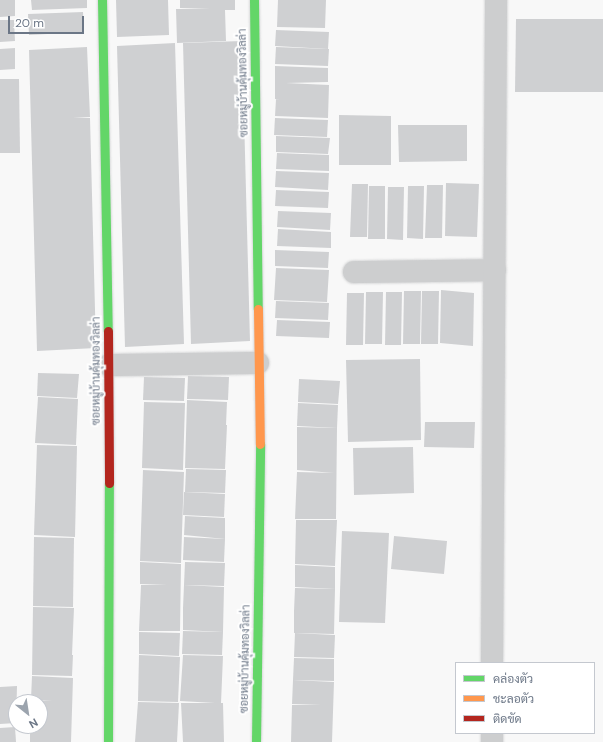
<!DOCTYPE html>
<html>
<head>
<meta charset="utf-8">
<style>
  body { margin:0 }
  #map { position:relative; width:603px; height:742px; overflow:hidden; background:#f8f8f8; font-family:"DM Sans",Sarabun,sans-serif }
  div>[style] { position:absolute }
  .building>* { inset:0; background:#cfd0d2 }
  .roads { filter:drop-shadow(0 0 1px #d5d6d7) drop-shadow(0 0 1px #d5d6d7) }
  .street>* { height:22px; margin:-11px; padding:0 11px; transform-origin:11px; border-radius:11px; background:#cdcecf }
  .fast>* { height:9px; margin:-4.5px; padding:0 4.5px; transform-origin:4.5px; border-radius:4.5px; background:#63d668 }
  .slow>* { height:9px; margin:-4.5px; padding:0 4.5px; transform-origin:4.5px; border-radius:4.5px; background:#ff974d }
  .jam>* { height:9px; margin:-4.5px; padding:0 4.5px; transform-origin:4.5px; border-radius:4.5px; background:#b3261e }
  span { translate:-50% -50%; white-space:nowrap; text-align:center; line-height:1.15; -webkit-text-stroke:4px #fff; paint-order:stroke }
  .street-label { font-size:11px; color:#6b7686 }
  .legend { position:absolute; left:455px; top:662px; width:140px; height:72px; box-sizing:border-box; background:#fff; border:1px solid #c4c8cf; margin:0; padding:5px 7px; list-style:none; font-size:12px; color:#6b7686 }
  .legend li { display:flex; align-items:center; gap:8px; height:20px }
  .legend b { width:20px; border:1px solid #c4c8cf }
  .north { position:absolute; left:8px; top:694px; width:40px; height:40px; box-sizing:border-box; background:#fff; border:1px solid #c4c8cf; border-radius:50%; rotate:150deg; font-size:11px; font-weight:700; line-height:16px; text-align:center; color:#6b7686 }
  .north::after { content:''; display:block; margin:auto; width:14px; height:18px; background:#9ca4ae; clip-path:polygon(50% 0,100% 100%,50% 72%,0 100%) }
  .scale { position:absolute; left:8px; top:16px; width:76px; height:18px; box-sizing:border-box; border:2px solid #6b7686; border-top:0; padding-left:5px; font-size:12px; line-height:14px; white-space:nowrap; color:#6b7686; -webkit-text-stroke:3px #fff; paint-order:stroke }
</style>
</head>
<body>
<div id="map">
  <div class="building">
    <i style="clip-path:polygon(0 0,15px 0,15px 16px,0 17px)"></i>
    <i style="clip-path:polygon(31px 0,87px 0,87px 8px,32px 10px)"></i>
    <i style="clip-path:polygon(116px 0,168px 0,169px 35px,117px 37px)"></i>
    <i style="clip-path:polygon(180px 0,235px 0,235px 10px,225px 10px,226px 41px,177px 43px,176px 9px,210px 9px,180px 8px)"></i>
    <i style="clip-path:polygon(278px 0,326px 0,325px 28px,277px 27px)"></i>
    <i style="clip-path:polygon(83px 12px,84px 32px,29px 35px,28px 14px)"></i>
    <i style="clip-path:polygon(516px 19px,603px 19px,603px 92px,515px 92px)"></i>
    <i style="clip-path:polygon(0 20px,14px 20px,15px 41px,0 42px)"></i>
    <i style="clip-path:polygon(276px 30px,329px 32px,328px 49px,275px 46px)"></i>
    <i style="clip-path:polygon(242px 41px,250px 341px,191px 344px,183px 43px)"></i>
    <i style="clip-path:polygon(175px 43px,184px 344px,125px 347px,117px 46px)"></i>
    <i style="clip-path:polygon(87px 47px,90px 117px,73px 118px,90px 118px,96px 348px,37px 351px,29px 50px)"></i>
    <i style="clip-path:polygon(276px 47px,329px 49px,328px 66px,275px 64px)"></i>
    <i style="clip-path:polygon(15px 48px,15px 69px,0 70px,0 49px)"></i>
    <i style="clip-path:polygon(275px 66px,328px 68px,328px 82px,286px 83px,329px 85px,328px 118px,275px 116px,276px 99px,316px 101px,275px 99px)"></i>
    <i style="clip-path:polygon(0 79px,19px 79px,20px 153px,0 153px)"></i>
    <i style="clip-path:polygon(339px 115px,391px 116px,391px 165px,339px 165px)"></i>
    <i style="clip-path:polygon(275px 118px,328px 120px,327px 137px,274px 135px)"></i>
    <i style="clip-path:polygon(398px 125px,467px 125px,467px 161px,399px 162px)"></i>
    <i style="clip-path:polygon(276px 136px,330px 138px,328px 154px,276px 152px)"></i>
    <i style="clip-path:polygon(277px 153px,329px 155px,329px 171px,276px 169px)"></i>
    <i style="clip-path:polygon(276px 171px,329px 173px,328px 190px,275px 187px)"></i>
    <i style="clip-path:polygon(446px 183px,479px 184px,477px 237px,445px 236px)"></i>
    <i style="clip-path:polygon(352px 184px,368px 184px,367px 237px,350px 237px)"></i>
    <i style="clip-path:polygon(427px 185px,443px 185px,442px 238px,425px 238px)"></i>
    <i style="clip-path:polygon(369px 186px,385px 186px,385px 239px,368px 239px)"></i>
    <i style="clip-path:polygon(408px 186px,424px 186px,423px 239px,407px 238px)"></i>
    <i style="clip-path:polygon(388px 187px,404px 187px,403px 240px,387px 239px)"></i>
    <i style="clip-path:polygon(276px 190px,329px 192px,328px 208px,275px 206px)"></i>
    <i style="clip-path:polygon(278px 211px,331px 213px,330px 230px,277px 227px)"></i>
    <i style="clip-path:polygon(278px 229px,331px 232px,331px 248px,277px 246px)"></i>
    <i style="clip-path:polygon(275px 250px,329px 252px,328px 268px,275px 266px)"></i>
    <i style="clip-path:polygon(276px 268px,329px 270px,327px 302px,274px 300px)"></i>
    <i style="clip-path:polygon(441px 290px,474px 293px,473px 346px,440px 343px)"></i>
    <i style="clip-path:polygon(404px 291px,421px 291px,420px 344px,403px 344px)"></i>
    <i style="clip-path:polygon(422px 291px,439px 291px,438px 344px,421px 344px)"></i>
    <i style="clip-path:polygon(366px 292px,383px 292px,382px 344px,365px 344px)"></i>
    <i style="clip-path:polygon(386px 292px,402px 292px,401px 345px,385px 345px)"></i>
    <i style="clip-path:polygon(347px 293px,364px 293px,363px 345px,346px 345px)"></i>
    <i style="clip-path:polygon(276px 301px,329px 303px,328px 320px,275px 318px)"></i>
    <i style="clip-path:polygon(277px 320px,330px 322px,329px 338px,276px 336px)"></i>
    <i style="clip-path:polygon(420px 359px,421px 440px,348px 442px,346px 360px)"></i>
    <i style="clip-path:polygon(38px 373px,79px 374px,77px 398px,37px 396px)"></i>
    <i style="clip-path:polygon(188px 376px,229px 377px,228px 400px,187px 399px)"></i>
    <i style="clip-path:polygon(144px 377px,185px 378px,184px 401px,143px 400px)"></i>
    <i style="clip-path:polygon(299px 379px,340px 381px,338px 404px,298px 402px)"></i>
    <i style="clip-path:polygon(38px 397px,78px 399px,76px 445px,35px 443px)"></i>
    <i style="clip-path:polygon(187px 400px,227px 402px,226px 425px,201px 424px,227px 425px,225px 469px,185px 468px)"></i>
    <i style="clip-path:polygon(144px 402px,185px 403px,183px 470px,142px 468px)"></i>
    <i style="clip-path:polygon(298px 403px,338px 405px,337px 428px,297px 426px)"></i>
    <i style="clip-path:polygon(425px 422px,475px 422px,474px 448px,424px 447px)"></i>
    <i style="clip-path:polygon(297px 427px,337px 428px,336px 519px,295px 519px,297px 472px,334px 473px,297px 470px)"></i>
    <i style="clip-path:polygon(37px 445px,77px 446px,75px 537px,34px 535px)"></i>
    <i style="clip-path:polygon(413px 447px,414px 493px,354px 495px,353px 448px)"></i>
    <i style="clip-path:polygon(186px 469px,226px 470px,225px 493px,185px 492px)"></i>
    <i style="clip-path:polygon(143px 470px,184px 472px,181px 563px,140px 561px)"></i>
    <i style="clip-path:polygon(184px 492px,225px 494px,224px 517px,183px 515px)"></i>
    <i style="clip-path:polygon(185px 516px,225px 518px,225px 539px,184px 535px)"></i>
    <i style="clip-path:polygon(296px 520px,337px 520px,336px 542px,309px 541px,336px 542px,335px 566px,295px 564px)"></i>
    <i style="clip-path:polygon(342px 531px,389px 533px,385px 623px,339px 622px)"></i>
    <i style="clip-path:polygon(394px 536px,447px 541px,444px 574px,391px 569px)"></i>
    <i style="clip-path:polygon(34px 537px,74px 538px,73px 607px,33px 606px)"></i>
    <i style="clip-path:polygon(184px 537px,225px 539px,224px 562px,183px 560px)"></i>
    <i style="clip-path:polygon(140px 562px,181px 564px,180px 631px,139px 631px,141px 585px,167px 585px,140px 584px)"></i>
    <i style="clip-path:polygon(185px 562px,225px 563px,224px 586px,184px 585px)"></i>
    <i style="clip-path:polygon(295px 565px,335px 567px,335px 589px,295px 587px)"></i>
    <i style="clip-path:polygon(184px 585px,224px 587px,223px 632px,183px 630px,183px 608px,221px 610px,183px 608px)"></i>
    <i style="clip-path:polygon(295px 588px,335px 589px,334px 634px,294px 633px,294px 611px,308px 612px,294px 611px)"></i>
    <i style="clip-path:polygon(33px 607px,74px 608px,72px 655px,56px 654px,73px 655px,72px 676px,32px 675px)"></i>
    <i style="clip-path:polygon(183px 631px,223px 632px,222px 655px,182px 654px)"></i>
    <i style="clip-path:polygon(139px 632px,180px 633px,179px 656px,139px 654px)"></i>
    <i style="clip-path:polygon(295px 633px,335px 635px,334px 658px,294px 657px)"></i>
    <i style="clip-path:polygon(139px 655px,180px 657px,178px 702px,138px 701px)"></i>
    <i style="clip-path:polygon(183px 655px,223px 656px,221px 703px,223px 703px,224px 742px,183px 742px,181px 703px,215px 703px,180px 701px)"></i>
    <i style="clip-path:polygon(294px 658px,334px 659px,334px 681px,293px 680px)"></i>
    <i style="clip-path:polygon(32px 676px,73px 678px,71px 742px,30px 742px,30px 726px,40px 726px,40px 702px,31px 700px,52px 701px,31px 699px)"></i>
    <i style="clip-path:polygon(293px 680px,334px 682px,332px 742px,291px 742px,292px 705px,321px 705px,292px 704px)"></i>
    <i style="clip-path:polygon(17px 686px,16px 723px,0 724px,0 687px)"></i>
    <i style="clip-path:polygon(138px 702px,179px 703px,177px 742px,135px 742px)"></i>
    <i style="clip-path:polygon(15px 727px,16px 742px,0 742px,0 728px)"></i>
  </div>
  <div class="roads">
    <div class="street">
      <i style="left:354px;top:272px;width:141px;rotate:-0.8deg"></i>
      <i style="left:109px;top:365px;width:149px;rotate:-0.8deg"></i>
      <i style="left:492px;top:663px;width:663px;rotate:-89.65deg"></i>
      <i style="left:492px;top:733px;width:9px;rotate:90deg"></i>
    </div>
    <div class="fast">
      <i style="left:102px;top:0;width:331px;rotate:89deg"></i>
      <i style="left:254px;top:0;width:309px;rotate:89.3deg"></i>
      <i style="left:108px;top:742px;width:259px;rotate:-89.8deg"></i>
      <i style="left:256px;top:742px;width:298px;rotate:-89.2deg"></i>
    </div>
    <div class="slow">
      <i style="left:258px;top:309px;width:135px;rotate:89.2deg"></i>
    </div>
    <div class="jam">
      <i style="left:108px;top:331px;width:152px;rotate:89.6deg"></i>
    </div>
  </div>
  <div class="street-label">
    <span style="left:243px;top:83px;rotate:-91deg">ซอยหมู่บ้านคุ้มทองวิลล่า</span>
    <span style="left:96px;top:371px;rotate:-90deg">ซอยหมู่บ้านคุ้มทองวิลล่า</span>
    <span style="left:245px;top:659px;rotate:-89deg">ซอยหมู่บ้านคุ้มทองวิลล่า</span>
  </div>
  <ul class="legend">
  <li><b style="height:5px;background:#63d668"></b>คล่องตัว</li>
  <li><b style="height:5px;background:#ff974d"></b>ชะลอตัว</li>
  <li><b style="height:5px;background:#b3261e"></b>ติดขัด</li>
  </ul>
  <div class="north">N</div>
  <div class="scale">20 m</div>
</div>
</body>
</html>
